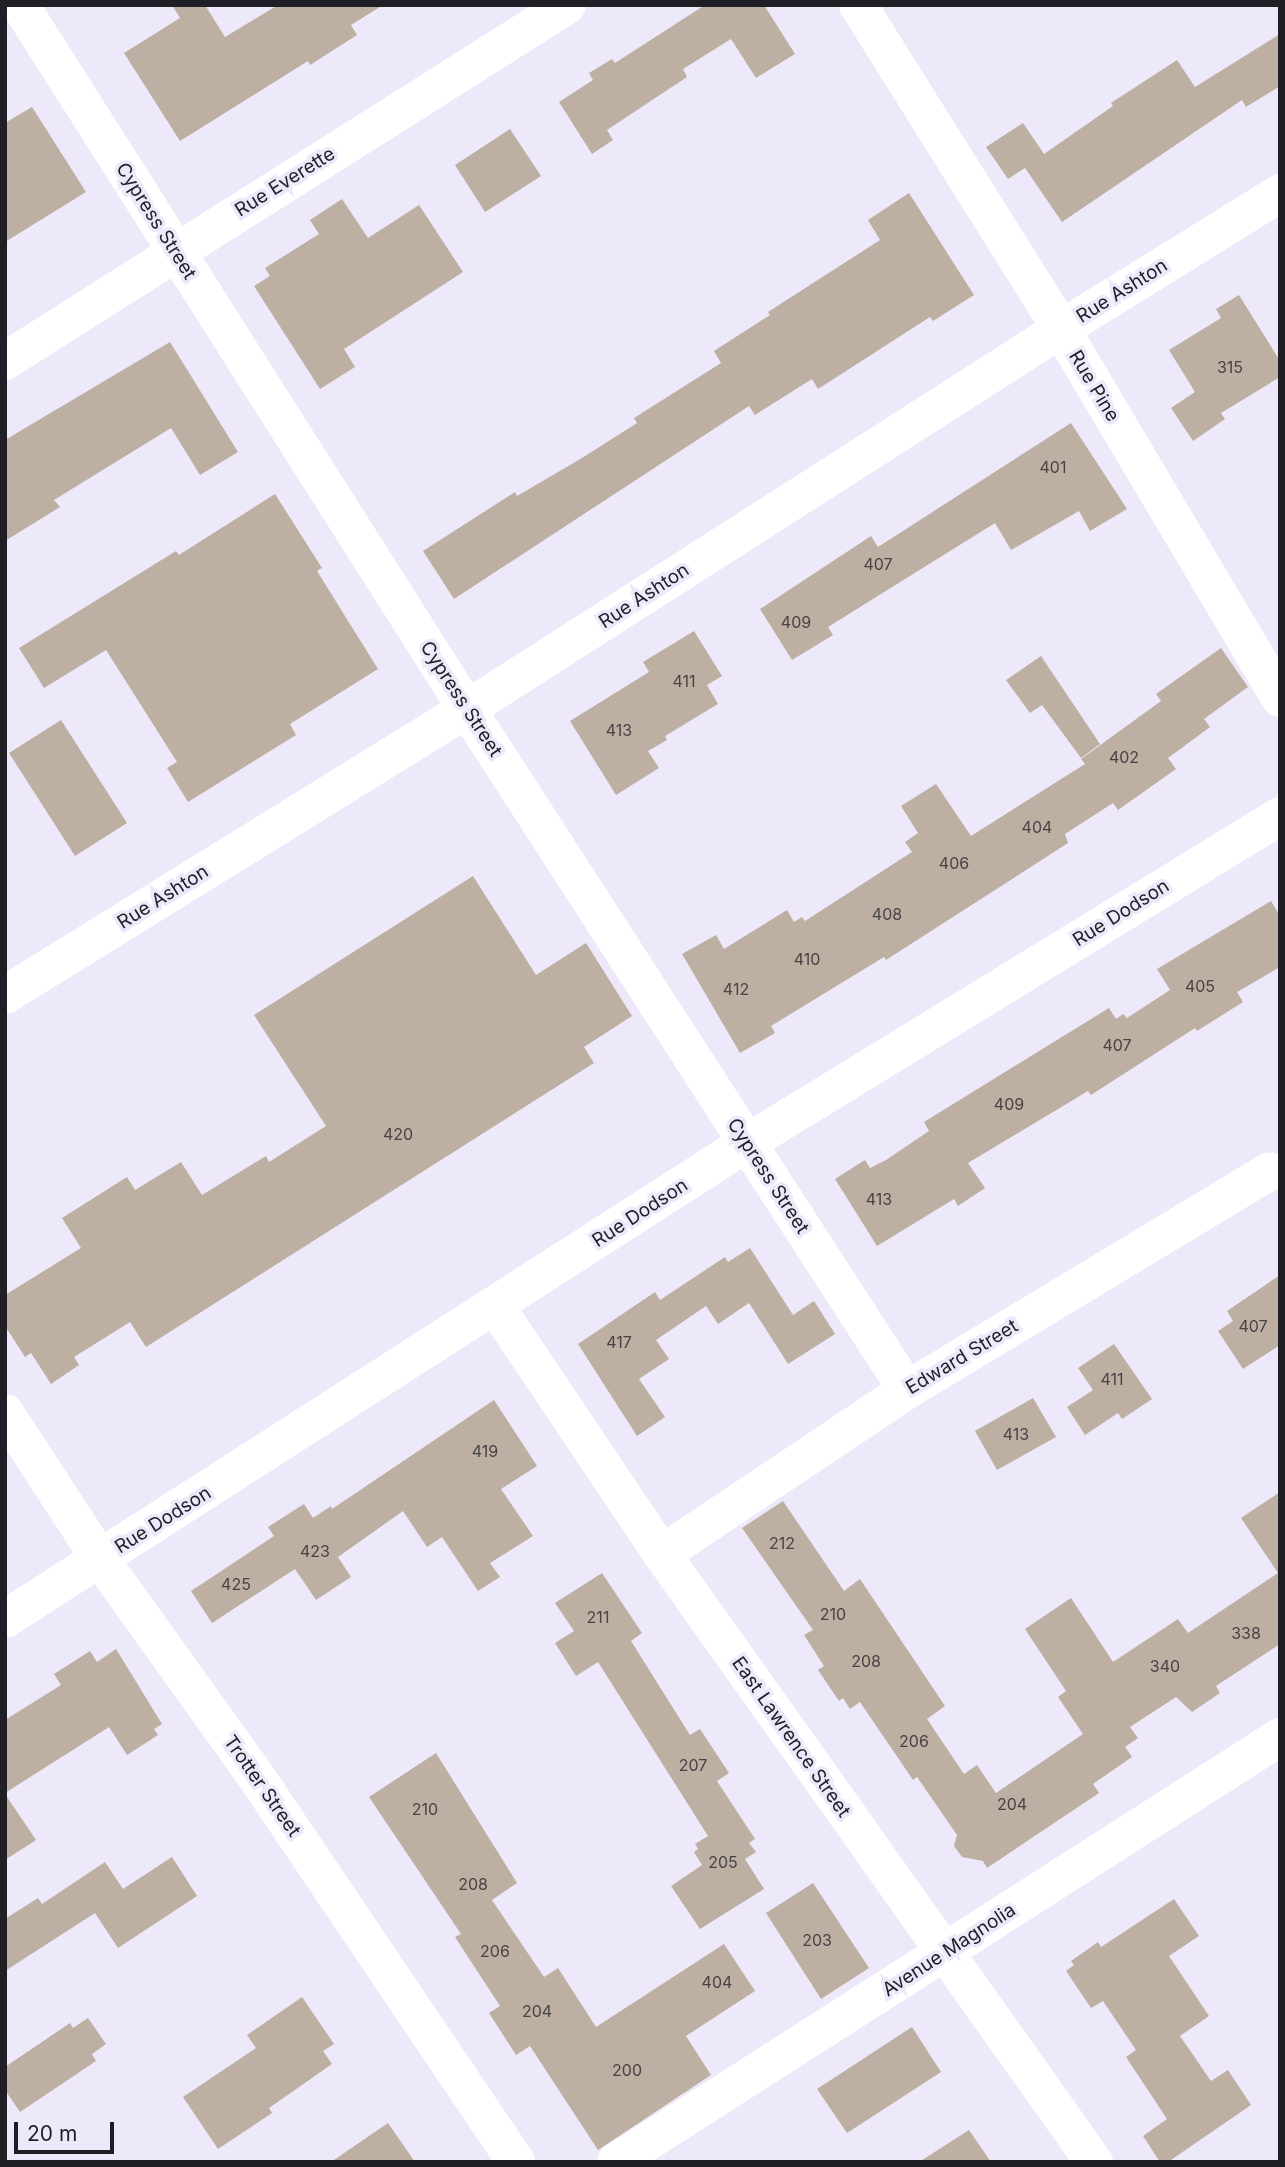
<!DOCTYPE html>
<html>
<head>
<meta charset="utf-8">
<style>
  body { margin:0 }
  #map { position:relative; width:1285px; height:2167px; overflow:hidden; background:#ede9fb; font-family:Inter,sans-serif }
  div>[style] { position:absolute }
  .building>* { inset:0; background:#bdafa2 }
  .minor>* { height:38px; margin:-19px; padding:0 19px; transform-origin:19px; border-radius:19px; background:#fff }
  .tertiary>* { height:38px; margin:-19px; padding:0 19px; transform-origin:19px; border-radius:19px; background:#fff }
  span { translate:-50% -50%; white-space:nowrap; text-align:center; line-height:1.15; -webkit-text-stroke:7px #ede9fb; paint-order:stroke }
  .number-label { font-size:16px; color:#484345 }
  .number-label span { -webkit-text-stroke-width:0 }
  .street-label { font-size:19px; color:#211f26 }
  .frame { position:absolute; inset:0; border:7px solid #211f26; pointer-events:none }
  .scale { position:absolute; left:14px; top:2122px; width:100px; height:32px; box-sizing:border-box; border:4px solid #211f26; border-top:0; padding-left:9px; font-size:21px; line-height:24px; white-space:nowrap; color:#211f26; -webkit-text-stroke:5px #ede9fb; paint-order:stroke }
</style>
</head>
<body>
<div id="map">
  <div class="building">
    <i style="clip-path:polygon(172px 5px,205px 5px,225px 37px,278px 5px,383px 5px,351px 25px,357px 35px,310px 65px,308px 61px,180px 141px,124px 53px,180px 18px)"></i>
    <i style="clip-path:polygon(705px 5px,764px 5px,795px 54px,756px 78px,731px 39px,683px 69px,687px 77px,607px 130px,613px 140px,592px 154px,559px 102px,593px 80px,589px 73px,612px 59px,615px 63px)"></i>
    <i style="clip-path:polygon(1280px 34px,1280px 86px,1246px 107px,1242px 100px,1062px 222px,1025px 168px,1008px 179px,986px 147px,1023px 123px,1044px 154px,1113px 106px,1111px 103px,1177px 60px,1195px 87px)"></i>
    <i style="clip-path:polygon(32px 107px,86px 192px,5px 242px,5px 123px)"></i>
    <i style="clip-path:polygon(510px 129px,541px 176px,485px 212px,455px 165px)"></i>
    <i style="clip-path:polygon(909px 193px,974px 295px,933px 321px,930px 317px,818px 389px,812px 379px,755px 415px,749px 406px,454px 599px,423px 551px,515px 492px,517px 496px,582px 458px,637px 423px,634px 418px,721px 363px,714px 351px,770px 315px,768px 312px,880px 240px,868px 220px)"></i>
    <i style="clip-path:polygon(342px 199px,368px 238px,419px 205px,463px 272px,344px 349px,355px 367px,320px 389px,254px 286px,270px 276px,265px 268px,319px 234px,310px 220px)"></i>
    <i style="clip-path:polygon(1239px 295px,1280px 361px,1280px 377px,1221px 413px,1225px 419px,1193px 441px,1171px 408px,1195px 392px,1169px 350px,1221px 318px,1216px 309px)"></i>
    <i style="clip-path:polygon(170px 342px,238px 452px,200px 475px,171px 428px,54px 500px,60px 507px,5px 541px,5px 440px)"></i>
    <i style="clip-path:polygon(1071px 423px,1127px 509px,1090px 531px,1079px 511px,1011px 550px,995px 523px,828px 627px,833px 635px,792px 660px,760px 609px,871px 536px,878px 547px)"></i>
    <i style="clip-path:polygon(275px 494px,322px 568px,317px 571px,378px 669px,290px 724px,296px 735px,188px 802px,167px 768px,177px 762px,106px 650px,44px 688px,19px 648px,176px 551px,179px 555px)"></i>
    <i style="clip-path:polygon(694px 631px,722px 676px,707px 685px,718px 704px,665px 736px,667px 740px,648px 751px,659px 768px,616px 795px,570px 721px,649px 672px,643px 662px)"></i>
    <i style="clip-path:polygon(1221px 648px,1248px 687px,1204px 719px,1210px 727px,1168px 758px,1176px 769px,1118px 810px,1113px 803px,1065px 834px,1068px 843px,886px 960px,884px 957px,771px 1026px,775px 1033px,740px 1053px,682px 954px,716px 935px,724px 949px,787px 910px,794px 922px,802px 917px,805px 921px,912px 852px,905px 842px,918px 833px,901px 806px,936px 784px,971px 836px,1085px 764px,1081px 759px,1161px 701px,1156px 694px)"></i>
    <i style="clip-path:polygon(1041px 656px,1100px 744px,1081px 758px,1042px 705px,1030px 713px,1006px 680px)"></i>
    <i style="clip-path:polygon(61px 720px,127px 823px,75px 856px,9px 753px)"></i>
    <i style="clip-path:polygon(473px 876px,536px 975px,586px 943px,632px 1016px,584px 1047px,594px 1063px,146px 1347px,130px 1322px,74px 1357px,79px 1365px,51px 1384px,31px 1353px,25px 1357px,5px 1326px,5px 1295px,81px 1248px,62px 1218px,127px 1177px,135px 1190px,181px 1162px,202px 1195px,266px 1156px,269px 1162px,326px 1126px,254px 1015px)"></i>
    <i style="clip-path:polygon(1271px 901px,1280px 916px,1280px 967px,1237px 992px,1243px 1002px,1197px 1031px,1195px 1028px,1091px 1095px,1088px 1091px,968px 1163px,985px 1188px,958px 1206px,954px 1199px,877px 1246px,835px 1179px,865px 1160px,870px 1168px,886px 1160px,929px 1131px,924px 1122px,1109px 1008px,1116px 1019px,1123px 1014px,1127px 1018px,1170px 990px,1157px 969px)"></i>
    <i style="clip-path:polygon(750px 1248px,793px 1315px,814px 1301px,835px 1334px,788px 1364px,749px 1303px,718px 1324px,706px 1306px,656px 1340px,669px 1359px,639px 1379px,665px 1417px,637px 1436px,578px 1344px,655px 1292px,660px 1300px,725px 1257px,728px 1262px)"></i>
    <i style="clip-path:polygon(1280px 1275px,1280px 1345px,1243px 1369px,1218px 1331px,1233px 1321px,1227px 1311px)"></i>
    <i style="clip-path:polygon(1114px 1344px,1152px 1399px,1122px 1419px,1118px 1413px,1085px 1435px,1067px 1407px,1093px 1390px,1078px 1368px)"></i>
    <i style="clip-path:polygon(1033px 1398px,1056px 1437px,997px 1470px,975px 1431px)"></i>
    <i style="clip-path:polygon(494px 1400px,537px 1466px,501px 1489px,533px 1536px,490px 1563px,500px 1577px,478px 1591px,442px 1537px,427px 1547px,403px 1511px,338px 1557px,351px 1577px,316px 1600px,295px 1569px,212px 1623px,191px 1591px,274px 1536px,268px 1527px,304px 1504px,313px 1518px,331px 1506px,332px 1509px)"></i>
    <i style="clip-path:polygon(1280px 1492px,1280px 1644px,1216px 1686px,1220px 1693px,1192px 1712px,1176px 1697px,1130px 1727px,1138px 1738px,1125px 1747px,1132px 1757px,1093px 1784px,1099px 1793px,987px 1868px,983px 1861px,962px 1857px,954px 1846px,957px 1835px,917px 1777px,913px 1780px,860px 1702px,850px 1709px,843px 1698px,839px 1701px,818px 1670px,824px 1666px,804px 1635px,813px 1630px,742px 1528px,783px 1501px,844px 1591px,860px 1579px,945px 1706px,927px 1719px,964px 1774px,977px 1765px,996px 1793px,1083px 1734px,1058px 1697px,1066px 1691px,1025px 1629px,1071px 1598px,1113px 1662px,1178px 1619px,1188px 1633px,1278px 1573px,1241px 1518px)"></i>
    <i style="clip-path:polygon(602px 1573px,642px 1633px,631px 1641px,690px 1735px,700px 1729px,729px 1773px,717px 1781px,755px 1839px,749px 1843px,756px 1852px,745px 1859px,764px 1889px,700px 1929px,671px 1886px,702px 1865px,694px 1852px,698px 1849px,695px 1844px,708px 1836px,598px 1662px,576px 1676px,555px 1643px,574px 1631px,555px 1603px)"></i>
    <i style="clip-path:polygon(116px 1649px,162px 1724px,154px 1729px,158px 1735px,127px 1755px,109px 1727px,5px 1793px,5px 1720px,61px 1685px,54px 1674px,90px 1651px,97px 1662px)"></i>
    <i style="clip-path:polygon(436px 1753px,517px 1883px,492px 1900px,544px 1977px,558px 1968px,596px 2027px,724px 1944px,755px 1991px,686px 2036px,711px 2075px,598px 2150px,530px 2046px,516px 2055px,489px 2013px,500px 2006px,455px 1937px,461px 1934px,369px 1797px)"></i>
    <i style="clip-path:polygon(5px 1794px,36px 1840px,5px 1860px)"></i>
    <i style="clip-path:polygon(172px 1857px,197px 1896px,118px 1948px,95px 1913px,5px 1971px,5px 1919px,38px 1898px,42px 1904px,105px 1862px,123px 1889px)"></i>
    <i style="clip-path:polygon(813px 1883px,869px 1968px,821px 1999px,766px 1913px)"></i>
    <i style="clip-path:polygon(1174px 1899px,1199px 1936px,1169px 1956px,1209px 2016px,1180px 2036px,1211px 2081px,1228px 2070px,1251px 2105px,1168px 2162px,1160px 2162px,1143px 2136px,1167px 2119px,1126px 2057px,1136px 2050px,1103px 2001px,1091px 2008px,1066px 1971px,1074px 1965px,1071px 1961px,1098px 1942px,1101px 1947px)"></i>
    <i style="clip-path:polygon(302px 1997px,334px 2044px,323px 2051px,332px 2064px,269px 2108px,272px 2113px,218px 2149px,183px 2097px,256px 2048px,247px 2035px)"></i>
    <i style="clip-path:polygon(88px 2018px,106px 2044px,92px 2054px,96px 2061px,20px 2112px,5px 2090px,5px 2067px,70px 2023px,73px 2028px)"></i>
    <i style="clip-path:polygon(912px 2027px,941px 2072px,847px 2133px,817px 2089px)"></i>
    <i style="clip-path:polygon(388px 2123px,415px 2162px,331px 2162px)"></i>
    <i style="clip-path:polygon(969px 2130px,991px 2162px,919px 2162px)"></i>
  </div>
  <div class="minor">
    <i style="left:20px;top:5px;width:834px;rotate:57.59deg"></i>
    <i style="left:467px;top:709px;width:811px;rotate:57.13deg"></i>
    <i style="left:858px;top:5px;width:382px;rotate:57.9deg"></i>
    <i style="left:1061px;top:329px;width:429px;rotate:59.3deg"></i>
    <i style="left:5px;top:361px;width:665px;rotate:-32.35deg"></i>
    <i style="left:5px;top:995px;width:543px;rotate:-31.76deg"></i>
    <i style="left:467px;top:709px;width:705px;rotate:-32.61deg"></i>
    <i style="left:1061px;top:329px;width:258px;rotate:-31.8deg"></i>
    <i style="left:496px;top:1307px;width:298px;rotate:56.1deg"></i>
    <i style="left:662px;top:1554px;width:746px;rotate:54.61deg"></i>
    <i style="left:662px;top:1554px;width:295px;rotate:-33.8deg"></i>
    <i style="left:907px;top:1390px;width:423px;rotate:-31.1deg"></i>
    <i style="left:5px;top:1619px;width:882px;rotate:-32.68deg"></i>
    <i style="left:747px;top:1143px;width:625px;rotate:-31.53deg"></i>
    <i style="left:616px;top:2162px;width:788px;rotate:-32.62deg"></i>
  </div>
  <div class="tertiary">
    <i style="left:5px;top:1413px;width:174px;rotate:56.9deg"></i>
    <i style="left:100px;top:1559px;width:259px;rotate:54.3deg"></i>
    <i style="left:251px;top:1769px;width:474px;rotate:56deg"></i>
  </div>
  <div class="number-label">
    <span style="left:1230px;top:367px">315</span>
    <span style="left:1053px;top:467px">401</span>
    <span style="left:878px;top:564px">407</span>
    <span style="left:796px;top:622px">409</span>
    <span style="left:684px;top:681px">411</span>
    <span style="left:619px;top:730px">413</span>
    <span style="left:1124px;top:757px">402</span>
    <span style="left:1037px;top:827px">404</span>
    <span style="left:954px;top:863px">406</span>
    <span style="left:887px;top:914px">408</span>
    <span style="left:807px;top:959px">410</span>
    <span style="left:1200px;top:986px">405</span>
    <span style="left:736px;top:989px">412</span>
    <span style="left:1117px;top:1045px">407</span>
    <span style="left:1009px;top:1104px">409</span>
    <span style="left:398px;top:1134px">420</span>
    <span style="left:879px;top:1199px">413</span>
    <span style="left:1253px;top:1326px">407</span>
    <span style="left:619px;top:1342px">417</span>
    <span style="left:1112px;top:1379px">411</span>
    <span style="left:1016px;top:1434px">413</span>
    <span style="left:485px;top:1451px">419</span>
    <span style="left:782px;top:1543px">212</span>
    <span style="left:315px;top:1551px">423</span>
    <span style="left:236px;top:1584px">425</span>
    <span style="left:833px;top:1614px">210</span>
    <span style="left:598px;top:1617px">211</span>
    <span style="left:1246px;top:1633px">338</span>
    <span style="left:866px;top:1661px">208</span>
    <span style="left:1165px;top:1666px">340</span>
    <span style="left:914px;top:1741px">206</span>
    <span style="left:693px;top:1765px">207</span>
    <span style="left:1012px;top:1804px">204</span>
    <span style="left:425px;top:1809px">210</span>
    <span style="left:723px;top:1862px">205</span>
    <span style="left:473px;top:1884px">208</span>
    <span style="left:817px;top:1940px">203</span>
    <span style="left:495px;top:1951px">206</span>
    <span style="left:717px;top:1982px">404</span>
    <span style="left:537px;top:2011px">204</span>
    <span style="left:627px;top:2070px">200</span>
  </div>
  <div class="street-label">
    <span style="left:285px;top:182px;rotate:-32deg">Rue Everette</span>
    <span style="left:156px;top:221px;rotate:58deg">Cypress Street</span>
    <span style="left:1122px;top:291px;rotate:-32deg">Rue Ashton</span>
    <span style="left:1094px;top:386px;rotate:59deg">Rue Pine</span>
    <span style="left:644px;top:596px;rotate:-33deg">Rue Ashton</span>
    <span style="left:461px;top:699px;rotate:57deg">Cypress Street</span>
    <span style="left:163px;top:897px;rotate:-32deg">Rue Ashton</span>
    <span style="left:1121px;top:913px;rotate:-32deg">Rue Dodson</span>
    <span style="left:768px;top:1176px;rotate:57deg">Cypress Street</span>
    <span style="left:640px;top:1213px;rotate:-33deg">Rue Dodson</span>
    <span style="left:962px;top:1357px;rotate:-31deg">Edward Street</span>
    <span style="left:163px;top:1520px;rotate:-32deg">Rue Dodson</span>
    <span style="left:791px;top:1737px;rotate:55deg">East Lawrence Street</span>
    <span style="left:262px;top:1786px;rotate:55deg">Trotter Street</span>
    <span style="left:949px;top:1950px;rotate:-33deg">Avenue Magnolia</span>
  </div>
  <div class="frame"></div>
  <div class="scale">20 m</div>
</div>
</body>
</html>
